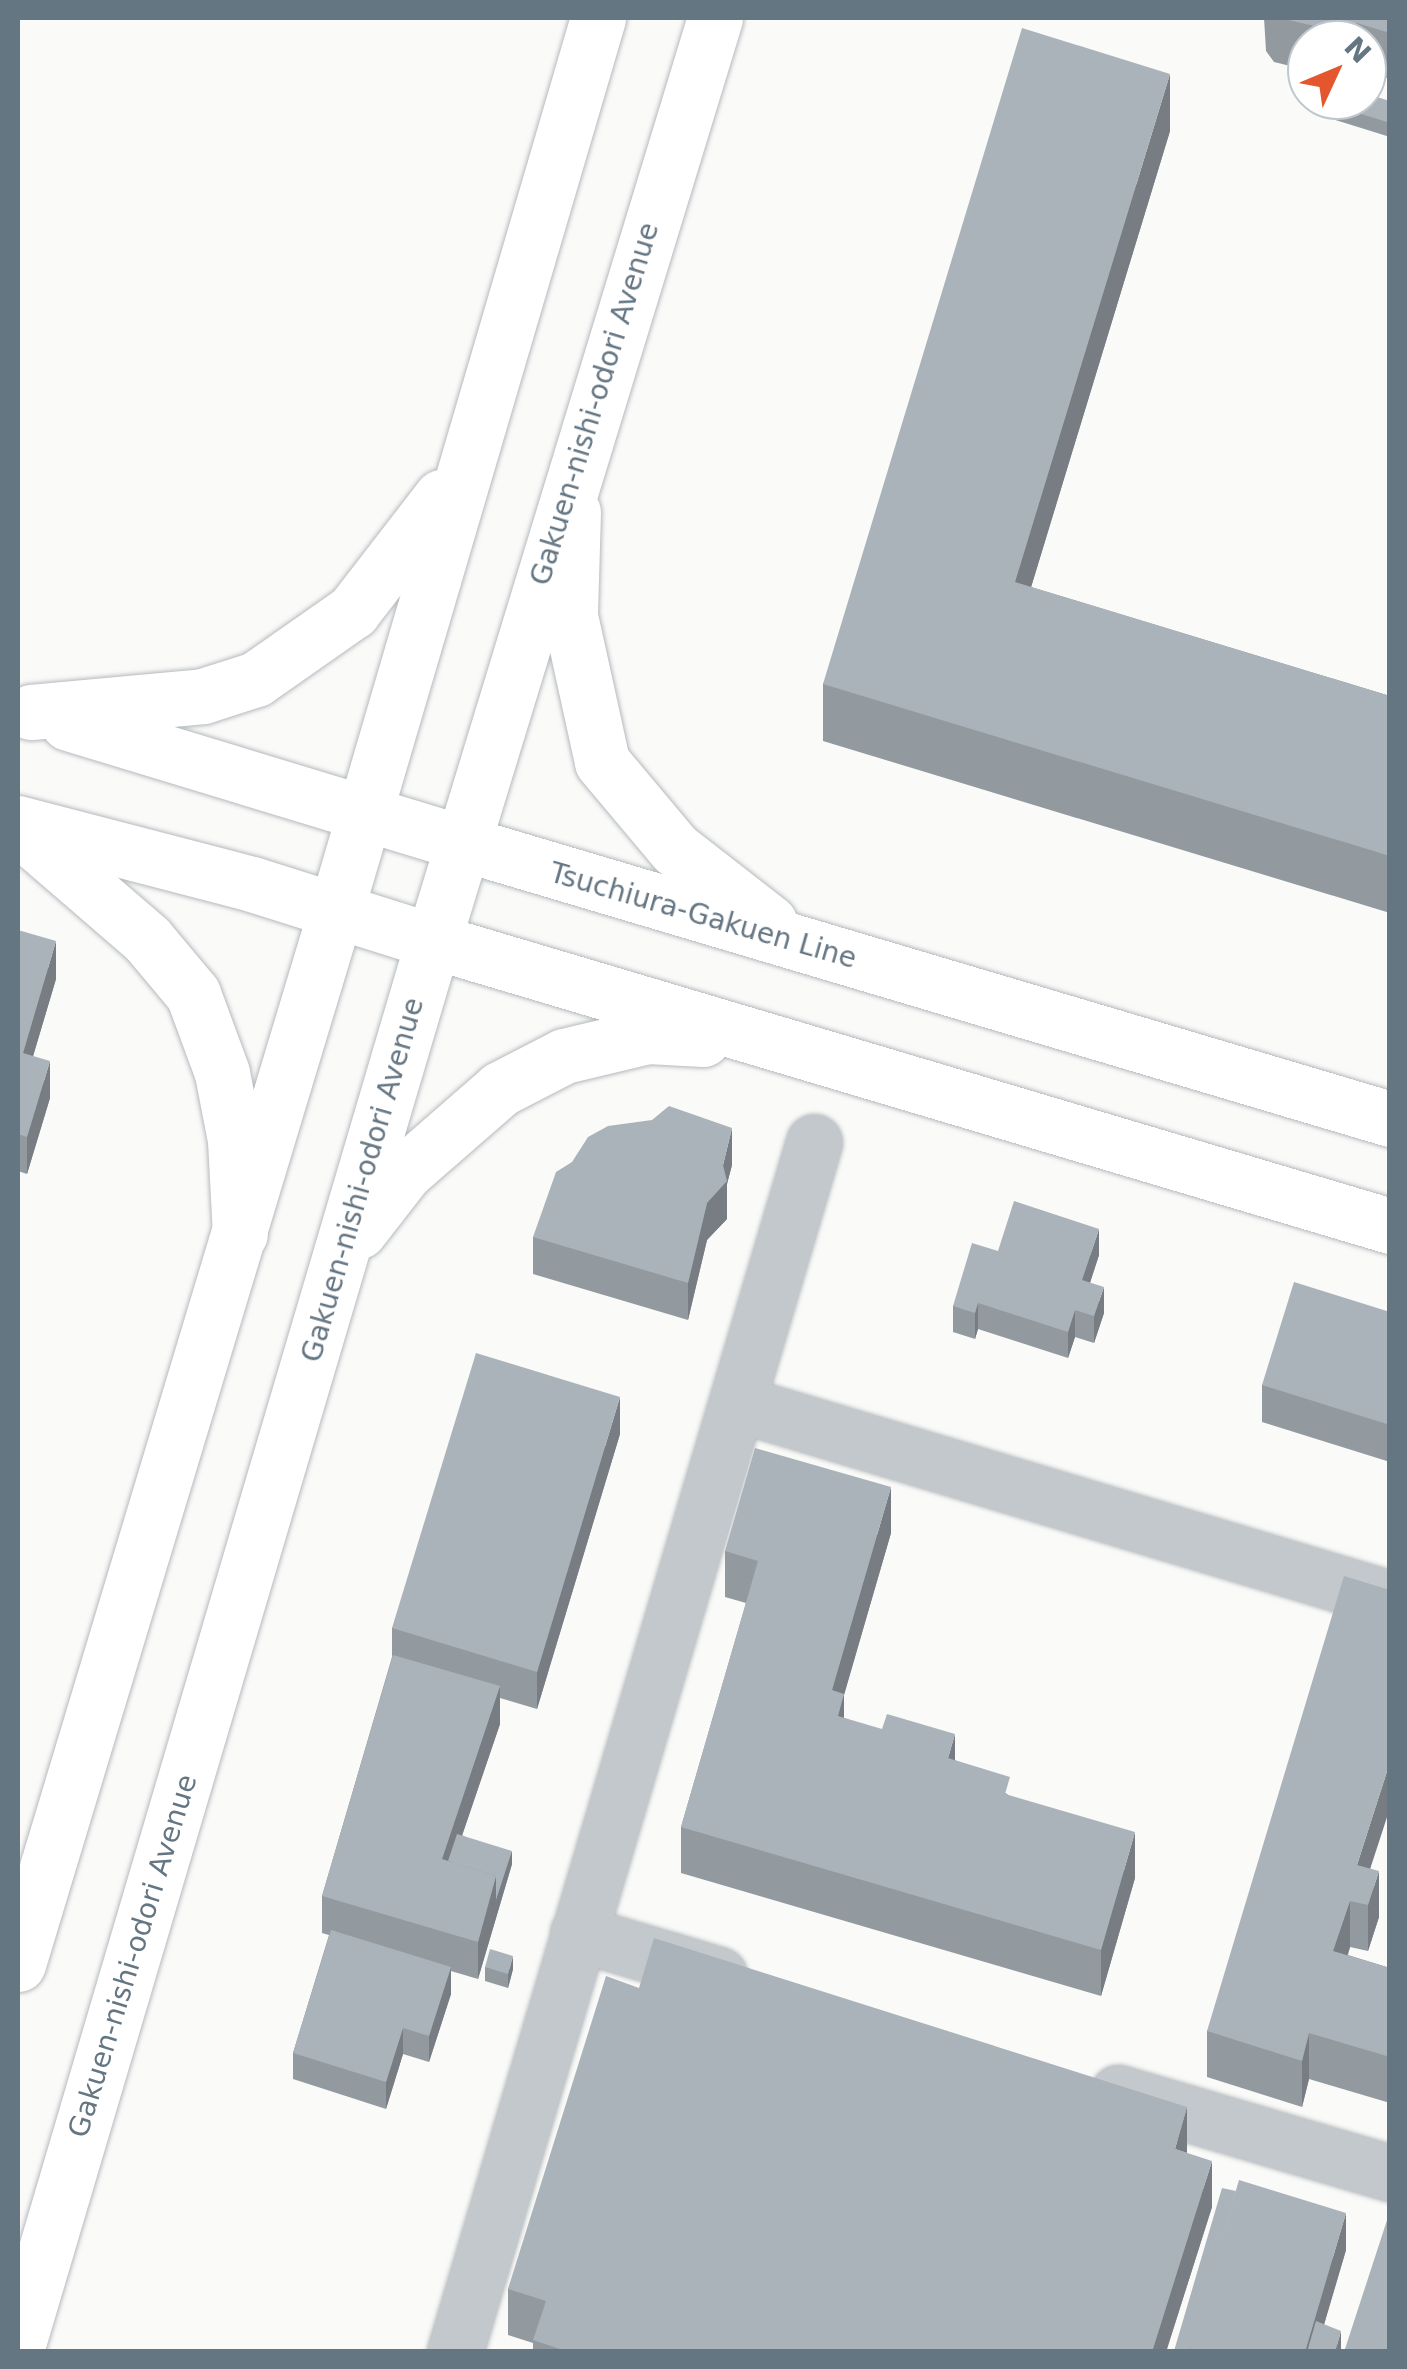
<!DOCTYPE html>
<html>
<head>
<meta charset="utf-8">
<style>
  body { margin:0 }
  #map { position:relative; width:1407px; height:2369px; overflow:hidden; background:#fafaf8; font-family:"DejaVu Sans",sans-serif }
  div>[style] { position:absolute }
  .roads { filter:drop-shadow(0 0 2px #b5babe) drop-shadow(0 0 2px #b5babe) }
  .minor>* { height:55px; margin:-27.5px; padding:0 27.5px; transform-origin:27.5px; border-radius:27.5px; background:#c3c8cc }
  .major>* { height:55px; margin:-27.5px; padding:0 27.5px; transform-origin:27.5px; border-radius:27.5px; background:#fff }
  .highway>* { height:55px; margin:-27.5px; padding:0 27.5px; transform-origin:27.5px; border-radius:27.5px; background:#fff }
  .wall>* { inset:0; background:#929a9f }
  .shaded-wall>* { inset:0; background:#777d82 }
  .building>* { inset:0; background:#aab3b9 }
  span { translate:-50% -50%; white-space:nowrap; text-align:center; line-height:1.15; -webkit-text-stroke:10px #fff; paint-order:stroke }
  .street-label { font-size:28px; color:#657683 }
  .frame { position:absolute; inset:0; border:20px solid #657683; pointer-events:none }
  .north { position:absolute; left:1287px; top:20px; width:100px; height:100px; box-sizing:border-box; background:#fff; border:2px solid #c1c8cd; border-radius:50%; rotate:46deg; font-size:28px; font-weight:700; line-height:40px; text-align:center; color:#657683 }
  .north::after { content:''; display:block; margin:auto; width:35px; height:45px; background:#e4572e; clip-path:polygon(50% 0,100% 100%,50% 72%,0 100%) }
</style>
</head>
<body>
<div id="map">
  <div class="roads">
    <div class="minor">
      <i style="left:740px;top:1404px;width:679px;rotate:16.7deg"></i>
      <i style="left:578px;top:1933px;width:147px;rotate:16.6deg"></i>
      <i style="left:1118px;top:2093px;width:284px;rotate:16.4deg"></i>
      <i style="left:455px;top:2352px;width:1262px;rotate:-73.47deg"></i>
    </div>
    <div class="major">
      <i style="left:573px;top:512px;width:104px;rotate:91.7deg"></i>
      <i style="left:570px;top:616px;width:149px;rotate:77.6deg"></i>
      <i style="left:602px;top:762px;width:114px;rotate:50deg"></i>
      <i style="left:675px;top:849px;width:120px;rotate:37.9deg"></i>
      <i style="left:462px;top:843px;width:968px;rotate:16.56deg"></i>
      <i style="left:359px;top:1231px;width:75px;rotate:-52.1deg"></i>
      <i style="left:405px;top:1172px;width:126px;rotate:-41.1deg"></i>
      <i style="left:500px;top:1089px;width:72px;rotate:-27.3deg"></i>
      <i style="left:564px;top:1056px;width:86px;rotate:-13.4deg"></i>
      <i style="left:648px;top:1036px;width:55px;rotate:3.1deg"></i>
      <i style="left:18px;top:1964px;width:1101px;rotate:-73.21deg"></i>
      <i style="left:18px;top:2344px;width:1463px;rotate:-73.52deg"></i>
      <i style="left:433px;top:941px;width:999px;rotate:16.58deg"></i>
    </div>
    <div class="highway">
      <i style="left:31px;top:712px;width:173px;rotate:-5.3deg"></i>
      <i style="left:203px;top:696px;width:56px;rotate:-17.8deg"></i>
      <i style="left:256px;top:679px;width:118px;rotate:-35deg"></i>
      <i style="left:353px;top:611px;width:144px;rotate:-52.3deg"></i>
      <i style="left:68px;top:723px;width:412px;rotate:16.9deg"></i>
      <i style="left:18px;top:823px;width:242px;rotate:14.6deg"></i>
      <i style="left:252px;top:884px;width:190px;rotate:17.5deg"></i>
      <i style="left:433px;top:941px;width:965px;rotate:-73.01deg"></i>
      <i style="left:23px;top:832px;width:164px;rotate:40.8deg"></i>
      <i style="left:147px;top:939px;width:72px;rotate:50.1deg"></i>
      <i style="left:193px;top:994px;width:84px;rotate:69.8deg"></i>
      <i style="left:222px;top:1073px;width:68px;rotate:79deg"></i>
      <i style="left:235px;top:1140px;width:94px;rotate:87deg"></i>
      <i style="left:336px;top:910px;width:930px;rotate:-73.63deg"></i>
    </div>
  </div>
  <div class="wall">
    <i style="clip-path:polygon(1264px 18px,1390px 18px,1390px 79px,1367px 72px,1367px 40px,1307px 40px,1307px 70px,1274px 62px,1266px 51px)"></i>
    <i style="clip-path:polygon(1390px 101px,1390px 137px,1329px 118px,1329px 104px)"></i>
    <i style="clip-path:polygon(1170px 131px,1031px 587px,1390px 696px,1390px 913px,823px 741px,823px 684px)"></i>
    <i style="clip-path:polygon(18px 930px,56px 979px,33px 1056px,50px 1098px,27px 1174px,18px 1171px)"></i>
    <i style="clip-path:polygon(732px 1165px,727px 1184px,727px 1219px,707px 1240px,688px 1320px,533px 1274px,533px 1237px)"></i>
    <i style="clip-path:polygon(998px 1251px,1099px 1255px,1090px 1283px,1104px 1313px,1094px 1343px,1075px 1337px,1068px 1358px,978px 1329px,975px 1339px,953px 1332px,953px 1306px)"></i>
    <i style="clip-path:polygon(1390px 1312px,1390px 1462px,1262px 1422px,1262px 1385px)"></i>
    <i style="clip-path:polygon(620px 1434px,537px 1709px,500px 1698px,500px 1724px,462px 1835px,512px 1864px,478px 1979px,451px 1971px,451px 1994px,429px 2062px,403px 2054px,386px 2109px,293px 2079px,293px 2053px,329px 1935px,322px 1933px,322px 1896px,392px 1657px,392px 1628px)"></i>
    <i style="clip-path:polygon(891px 1533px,844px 1694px,844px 1718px,955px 1760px,1135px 1878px,1101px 1996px,681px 1873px,681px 1827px,746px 1603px,725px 1597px,725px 1551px)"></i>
    <i style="clip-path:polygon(1370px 1869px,1379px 1917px,1368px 1951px,1350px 1947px,1348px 1955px,1390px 1968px,1390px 2103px,1309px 2079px,1302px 2107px,1207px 2077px,1207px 2031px)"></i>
    <i style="clip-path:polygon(485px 1967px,513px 1969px,508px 1988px,485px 1981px)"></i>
    <i style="clip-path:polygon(639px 1988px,1187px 2153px,1212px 2207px,1167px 2349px,1174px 2351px,1346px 2250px,1324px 2324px,1341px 2352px,533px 2352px,533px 2343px,508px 2335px,508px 2289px)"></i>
  </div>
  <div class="shaded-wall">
    <i style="clip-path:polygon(1357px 23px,1357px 40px,1353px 40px,1353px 35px)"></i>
    <i style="clip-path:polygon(1170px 74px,1170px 131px,1015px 640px,1015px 582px)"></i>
    <i style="clip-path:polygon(56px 941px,56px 979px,23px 1090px,23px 1053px)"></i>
    <i style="clip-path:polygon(50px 1061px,50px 1098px,27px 1174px,27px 1137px)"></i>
    <i style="clip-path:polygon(732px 1128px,732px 1165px,727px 1184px,727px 1219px,707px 1240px,688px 1320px,688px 1283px,707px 1203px,723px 1165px)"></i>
    <i style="clip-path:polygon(1099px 1229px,1099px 1255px,1082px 1307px,1082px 1280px)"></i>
    <i style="clip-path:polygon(1104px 1287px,1104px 1313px,1094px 1343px,1094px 1316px)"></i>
    <i style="clip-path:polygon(978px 1303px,978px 1329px,975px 1339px,975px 1313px)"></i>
    <i style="clip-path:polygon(1075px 1310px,1075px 1337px,1068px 1358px,1068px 1332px)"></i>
    <i style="clip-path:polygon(620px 1397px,620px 1434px,537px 1709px,537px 1672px)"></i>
    <i style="clip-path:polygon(891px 1487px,891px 1533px,838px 1716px,844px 1694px,844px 1740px,838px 1762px,838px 1716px,832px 1736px,832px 1690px)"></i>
    <i style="clip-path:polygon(500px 1686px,500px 1724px,446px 1883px,442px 1859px)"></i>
    <i style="clip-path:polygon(955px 1734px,955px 1780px,948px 1758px)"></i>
    <i style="clip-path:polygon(1390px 1762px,1390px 1808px,1359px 1903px,1357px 1865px)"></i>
    <i style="clip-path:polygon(1135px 1832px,1135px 1878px,1101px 1996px,1101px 1950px)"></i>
    <i style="clip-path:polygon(512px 1851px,512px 1864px,478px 1979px,478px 1942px,496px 1876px)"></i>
    <i style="clip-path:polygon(1379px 1871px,1379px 1917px,1368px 1951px,1368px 1905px)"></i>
    <i style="clip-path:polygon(1350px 1901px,1350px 1947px,1333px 1997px,1333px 1951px)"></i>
    <i style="clip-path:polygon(513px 1956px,513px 1969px,508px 1988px,508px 1974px)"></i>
    <i style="clip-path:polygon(451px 1967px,451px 1994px,429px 2062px,429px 2036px)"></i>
    <i style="clip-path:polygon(403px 2028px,403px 2054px,386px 2109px,386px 2082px)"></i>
    <i style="clip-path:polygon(1309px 2033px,1309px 2079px,1302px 2107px,1302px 2061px)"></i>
    <i style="clip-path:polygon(1187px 2107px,1187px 2153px,1175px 2149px)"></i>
    <i style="clip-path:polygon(1212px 2161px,1212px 2207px,1166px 2352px,1152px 2352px)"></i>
    <i style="clip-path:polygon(1346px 2213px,1346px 2250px,1316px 2352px,1305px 2352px)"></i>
    <i style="clip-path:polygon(1341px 2331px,1341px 2352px,1335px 2352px)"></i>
  </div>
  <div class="building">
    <i style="clip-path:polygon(1280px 18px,1390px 18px,1390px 33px,1357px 23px,1353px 35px)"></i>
    <i style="clip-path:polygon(1022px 28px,1170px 74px,1015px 582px,1390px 696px,1390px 856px,823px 684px)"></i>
    <i style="clip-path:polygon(1367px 94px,1390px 101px,1390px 123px,1329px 104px,1330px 100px,1367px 100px)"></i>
    <i style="clip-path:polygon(18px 930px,56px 941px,23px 1053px,50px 1061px,27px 1137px,18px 1134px)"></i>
    <i style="clip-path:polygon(669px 1106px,732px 1128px,723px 1165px,727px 1181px,707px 1203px,688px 1283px,533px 1237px,556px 1172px,572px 1162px,588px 1137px,608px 1126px,652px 1120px)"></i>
    <i style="clip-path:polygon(1014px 1201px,1099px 1229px,1082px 1280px,1104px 1287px,1094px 1316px,1075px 1310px,1068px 1332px,978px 1303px,975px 1313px,953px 1306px,972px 1243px,998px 1251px)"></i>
    <i style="clip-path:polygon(1294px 1282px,1390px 1312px,1390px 1425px,1262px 1385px)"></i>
    <i style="clip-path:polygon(476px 1353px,620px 1397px,537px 1672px,392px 1628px)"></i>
    <i style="clip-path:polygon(755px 1448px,891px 1487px,832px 1690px,844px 1694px,838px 1716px,882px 1729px,887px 1714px,955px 1734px,948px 1758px,1010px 1777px,1005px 1794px,1135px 1832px,1101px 1950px,681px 1827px,758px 1561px,725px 1551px)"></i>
    <i style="clip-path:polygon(1344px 1576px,1390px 1590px,1390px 1762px,1357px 1865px,1379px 1871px,1368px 1905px,1350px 1901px,1333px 1951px,1390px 1968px,1390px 2057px,1309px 2033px,1302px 2061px,1207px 2031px)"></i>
    <i style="clip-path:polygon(393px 1655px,500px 1686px,442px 1859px,496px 1876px,478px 1942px,322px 1896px)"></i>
    <i style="clip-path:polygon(457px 1834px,512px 1851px,496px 1900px,496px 1876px,448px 1861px)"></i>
    <i style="clip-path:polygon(331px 1930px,451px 1967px,429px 2036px,403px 2028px,386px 2082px,293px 2053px)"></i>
    <i style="clip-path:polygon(654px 1938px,1187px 2107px,1175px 2149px,1212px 2161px,1152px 2352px,569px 2352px,533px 2340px,546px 2301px,508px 2289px,606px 1976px,639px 1988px)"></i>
    <i style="clip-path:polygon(490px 1949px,513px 1956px,508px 1974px,485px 1967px)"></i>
    <i style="clip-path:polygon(1239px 2180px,1346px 2213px,1305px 2352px,1199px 2352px,1189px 2348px)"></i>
    <i style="clip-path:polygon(1222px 2188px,1236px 2191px,1189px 2352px,1165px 2352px,1166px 2349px,1174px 2351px)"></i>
    <i style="clip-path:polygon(1390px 2211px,1390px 2352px,1344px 2352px)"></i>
    <i style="clip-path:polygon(1316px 2321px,1341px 2331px,1335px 2352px,1307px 2352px)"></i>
  </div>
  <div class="street-label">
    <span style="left:595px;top:404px;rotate:-73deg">Gakuen-nishi-odori Avenue</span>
    <span style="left:703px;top:916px;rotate:16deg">Tsuchiura-Gakuen Line</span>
    <span style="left:363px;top:1180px;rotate:-74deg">Gakuen-nishi-odori Avenue</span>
    <span style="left:133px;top:1956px;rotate:-73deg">Gakuen-nishi-odori Avenue</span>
  </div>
  <div class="frame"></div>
  <div class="north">N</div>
</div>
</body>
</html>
